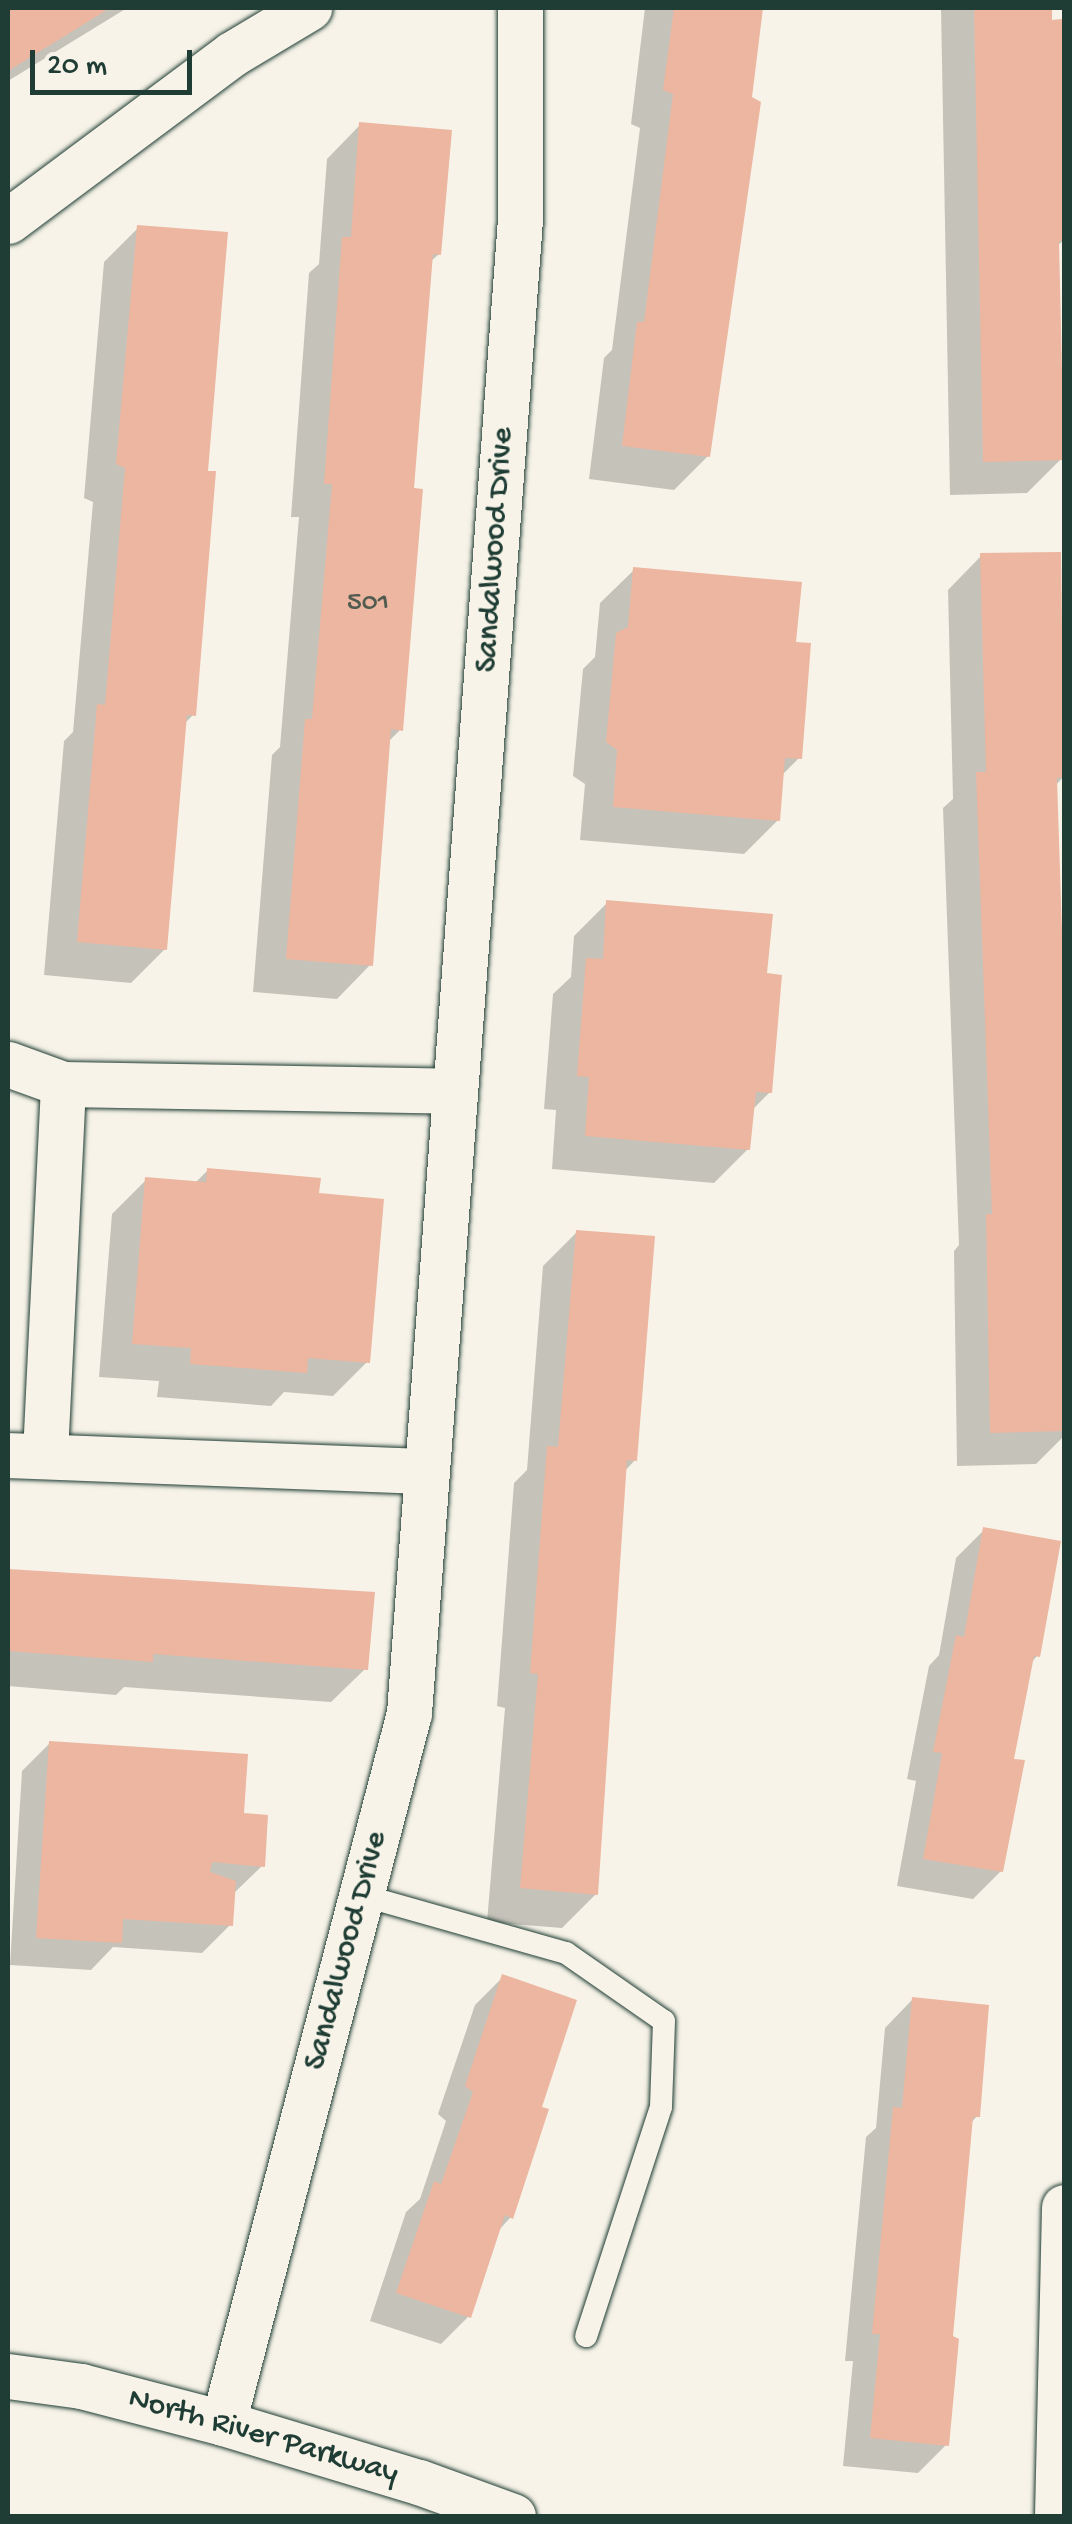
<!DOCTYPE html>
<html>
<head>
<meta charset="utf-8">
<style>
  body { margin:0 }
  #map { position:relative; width:1072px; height:2524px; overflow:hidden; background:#f7f3e8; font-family:"Gochi Hand",sans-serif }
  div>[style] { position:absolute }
  .shadow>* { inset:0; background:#0003 }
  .building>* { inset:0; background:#ecb6a0 }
  .roads { filter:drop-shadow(0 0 2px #1f3d34) drop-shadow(0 0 2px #1f3d34) }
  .lane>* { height:22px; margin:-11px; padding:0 11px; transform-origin:11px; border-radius:11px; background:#f7f3e8 }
  .street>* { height:45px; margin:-22.5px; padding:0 22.5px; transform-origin:22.5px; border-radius:22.5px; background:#f7f3e8 }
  span { translate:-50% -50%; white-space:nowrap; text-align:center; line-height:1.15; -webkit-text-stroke:8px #f7f3e8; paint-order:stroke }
  .number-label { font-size:28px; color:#525b4f }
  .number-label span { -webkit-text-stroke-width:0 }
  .street-label { font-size:32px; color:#1f3d34 }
  .frame { position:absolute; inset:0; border:10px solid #1f3d34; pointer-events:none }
  .scale { position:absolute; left:30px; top:50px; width:162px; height:45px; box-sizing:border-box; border:5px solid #1f3d34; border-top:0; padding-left:12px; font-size:30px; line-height:35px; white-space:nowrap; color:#1f3d34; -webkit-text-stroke:8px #f7f3e8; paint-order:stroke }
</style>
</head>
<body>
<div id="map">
  <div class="shadow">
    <i style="clip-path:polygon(8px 8px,127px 8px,8px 81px)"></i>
    <i style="clip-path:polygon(645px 8px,761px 8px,708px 456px,674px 490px,589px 479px,604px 358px,612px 350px,640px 128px,631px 124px)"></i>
    <i style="clip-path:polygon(941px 8px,1049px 8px,1064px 240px,1056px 247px,1061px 459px,1027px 493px,950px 495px)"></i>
    <i style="clip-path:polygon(360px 125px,439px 254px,429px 263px,411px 490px,400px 730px,388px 742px,370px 965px,337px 999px,253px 992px,272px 755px,280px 747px,299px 517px,291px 517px,309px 273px,319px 264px,327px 159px)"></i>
    <i style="clip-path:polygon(138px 228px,206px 473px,193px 715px,183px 725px,165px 949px,131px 983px,44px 975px,64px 741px,73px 732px,93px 502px,84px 498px,104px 262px)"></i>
    <i style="clip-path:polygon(1058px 554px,1064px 776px,1055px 786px,1059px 996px,1064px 996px,1064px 1436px,1036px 1464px,957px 1466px,954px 1251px,959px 1245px,943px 808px,953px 799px,948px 590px,981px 556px)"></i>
    <i style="clip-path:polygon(634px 570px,793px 645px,799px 758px,781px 776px,778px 820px,744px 854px,580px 840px,585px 784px,573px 776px,583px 669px,595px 657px,600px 603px)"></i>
    <i style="clip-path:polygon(607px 903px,764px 975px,770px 1092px,752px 1110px,748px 1149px,714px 1183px,552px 1169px,556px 1110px,544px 1109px,553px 994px,571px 977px,574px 936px)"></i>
    <i style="clip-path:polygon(208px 1170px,316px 1196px,367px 1362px,333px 1396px,284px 1392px,271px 1406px,157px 1397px,159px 1381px,99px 1377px,112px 1214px,146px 1180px,194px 1184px)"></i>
    <i style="clip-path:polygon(577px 1232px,635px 1460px,624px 1472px,596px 1894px,562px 1928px,487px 1922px,505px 1708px,497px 1706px,514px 1483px,527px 1470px,543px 1266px)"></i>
    <i style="clip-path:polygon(984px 1530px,1037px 1656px,1030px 1664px,1011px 1761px,1001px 1871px,973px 1899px,897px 1886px,916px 1781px,907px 1779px,929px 1666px,939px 1655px,956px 1558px)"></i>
    <i style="clip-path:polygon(8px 1572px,149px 1583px,365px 1669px,331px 1702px,124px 1687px,116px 1695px,8px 1686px)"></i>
    <i style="clip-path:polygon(50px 1743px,241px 1815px,262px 1866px,234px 1893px,230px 1925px,202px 1953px,113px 1947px,91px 1970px,10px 1965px,22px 1771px)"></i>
    <i style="clip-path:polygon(503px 1977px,539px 2109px,511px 2217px,498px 2231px,469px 2316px,441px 2344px,370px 2321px,406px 2212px,420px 2199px,446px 2121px,438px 2114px,475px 2005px)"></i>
    <i style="clip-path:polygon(912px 2000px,977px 2116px,970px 2124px,950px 2337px,946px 2445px,918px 2473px,843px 2466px,853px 2361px,845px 2361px,866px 2137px,876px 2128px,885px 2028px)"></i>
  </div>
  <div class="building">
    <i style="clip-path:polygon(8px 8px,110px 8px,8px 71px)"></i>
    <i style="clip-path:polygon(674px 8px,763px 8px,752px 97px,761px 102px,710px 457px,622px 446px,637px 322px,644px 322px,673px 94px,663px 90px)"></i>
    <i style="clip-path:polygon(974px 8px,1052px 8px,1052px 20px,1062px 19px,1064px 241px,1059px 241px,1064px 460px,983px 462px)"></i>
    <i style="clip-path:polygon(359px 122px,452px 130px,441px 255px,433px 254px,414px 488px,423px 489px,403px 731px,391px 729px,373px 966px,286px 959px,305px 719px,312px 719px,332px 484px,324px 484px,342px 237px,351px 237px)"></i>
    <i style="clip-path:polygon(137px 225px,228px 232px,208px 471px,216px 471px,196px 716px,187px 715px,167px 950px,77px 942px,97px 704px,105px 705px,125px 468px,116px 464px)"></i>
    <i style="clip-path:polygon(1061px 552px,1064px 777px,1057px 778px,1064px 994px,1064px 1431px,990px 1433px,986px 1214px,992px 1214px,976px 772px,986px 772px,980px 553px)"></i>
    <i style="clip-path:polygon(633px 567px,802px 582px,796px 642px,811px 643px,802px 759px,785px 758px,780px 821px,613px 807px,617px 750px,606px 742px,616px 633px,628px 627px)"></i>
    <i style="clip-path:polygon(606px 900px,773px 914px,767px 973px,782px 975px,772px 1093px,756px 1092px,750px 1150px,585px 1136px,589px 1077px,577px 1076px,586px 958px,603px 959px)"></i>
    <i style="clip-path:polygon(207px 1168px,321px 1178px,319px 1193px,384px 1199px,370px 1363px,308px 1358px,307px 1373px,190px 1364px,191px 1348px,132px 1344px,145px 1177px,206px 1182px)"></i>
    <i style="clip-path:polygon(576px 1230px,655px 1236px,637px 1461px,627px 1460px,598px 1895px,520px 1888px,538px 1674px,530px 1673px,547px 1446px,558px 1447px)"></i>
    <i style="clip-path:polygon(983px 1527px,1061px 1541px,1040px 1657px,1034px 1656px,1014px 1759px,1025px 1760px,1003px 1872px,923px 1859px,942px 1753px,933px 1752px,956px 1635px,964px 1637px)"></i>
    <i style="clip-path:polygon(8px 1569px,375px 1592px,368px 1670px,153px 1654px,153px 1662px,8px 1651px)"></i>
    <i style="clip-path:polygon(49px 1741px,248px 1754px,244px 1813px,268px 1815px,265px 1867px,212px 1862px,210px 1872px,236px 1881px,233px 1926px,123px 1919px,122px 1943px,36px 1938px)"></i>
    <i style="clip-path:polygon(502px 1974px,577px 2000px,542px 2107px,549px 2109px,513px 2219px,505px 2215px,471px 2318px,396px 2293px,434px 2181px,441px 2184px,473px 2092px,465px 2086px)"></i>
    <i style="clip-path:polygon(912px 1997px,989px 2005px,980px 2117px,973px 2117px,953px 2336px,959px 2339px,949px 2446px,870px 2438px,880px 2334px,872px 2334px,893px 2107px,902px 2108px)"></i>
  </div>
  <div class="roads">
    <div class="lane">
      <i style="left:361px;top:1895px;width:213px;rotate:15.8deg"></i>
      <i style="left:566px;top:1953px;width:119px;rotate:34.8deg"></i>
      <i style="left:664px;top:2021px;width:86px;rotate:92deg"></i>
      <i style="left:661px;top:2107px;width:241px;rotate:108.1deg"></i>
    </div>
    <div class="street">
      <i style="left:8px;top:221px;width:279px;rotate:-36.7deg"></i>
      <i style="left:232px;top:54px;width:90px;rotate:-30.9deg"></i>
      <i style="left:8px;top:1064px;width:59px;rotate:20deg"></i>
      <i style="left:63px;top:1084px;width:392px;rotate:1deg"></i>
      <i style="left:45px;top:1454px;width:370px;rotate:-87.2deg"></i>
      <i style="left:8px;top:1455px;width:419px;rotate:2.2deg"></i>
      <i style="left:8px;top:2376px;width:74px;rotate:7.8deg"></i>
      <i style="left:81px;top:2386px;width:147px;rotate:14.6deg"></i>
      <i style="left:223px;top:2423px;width:205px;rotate:16.8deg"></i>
      <i style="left:419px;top:2482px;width:100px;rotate:19.9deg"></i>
      <i style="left:223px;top:2423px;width:734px;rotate:-75.32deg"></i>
      <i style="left:409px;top:1713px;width:1497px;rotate:-85.75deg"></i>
      <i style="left:520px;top:220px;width:212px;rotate:-90deg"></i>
      <i style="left:1057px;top:2516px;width:309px;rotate:-88.7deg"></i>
    </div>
  </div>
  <div class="number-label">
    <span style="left:368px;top:604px">501</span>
  </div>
  <div class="street-label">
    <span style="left:496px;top:550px;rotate:-86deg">Sandalwood Drive</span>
    <span style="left:347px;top:1951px;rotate:-75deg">Sandalwood Drive</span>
    <span style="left:263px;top:2437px;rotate:16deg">North River Parkway</span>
  </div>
  <div class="frame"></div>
  <div class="scale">20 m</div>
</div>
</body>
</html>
